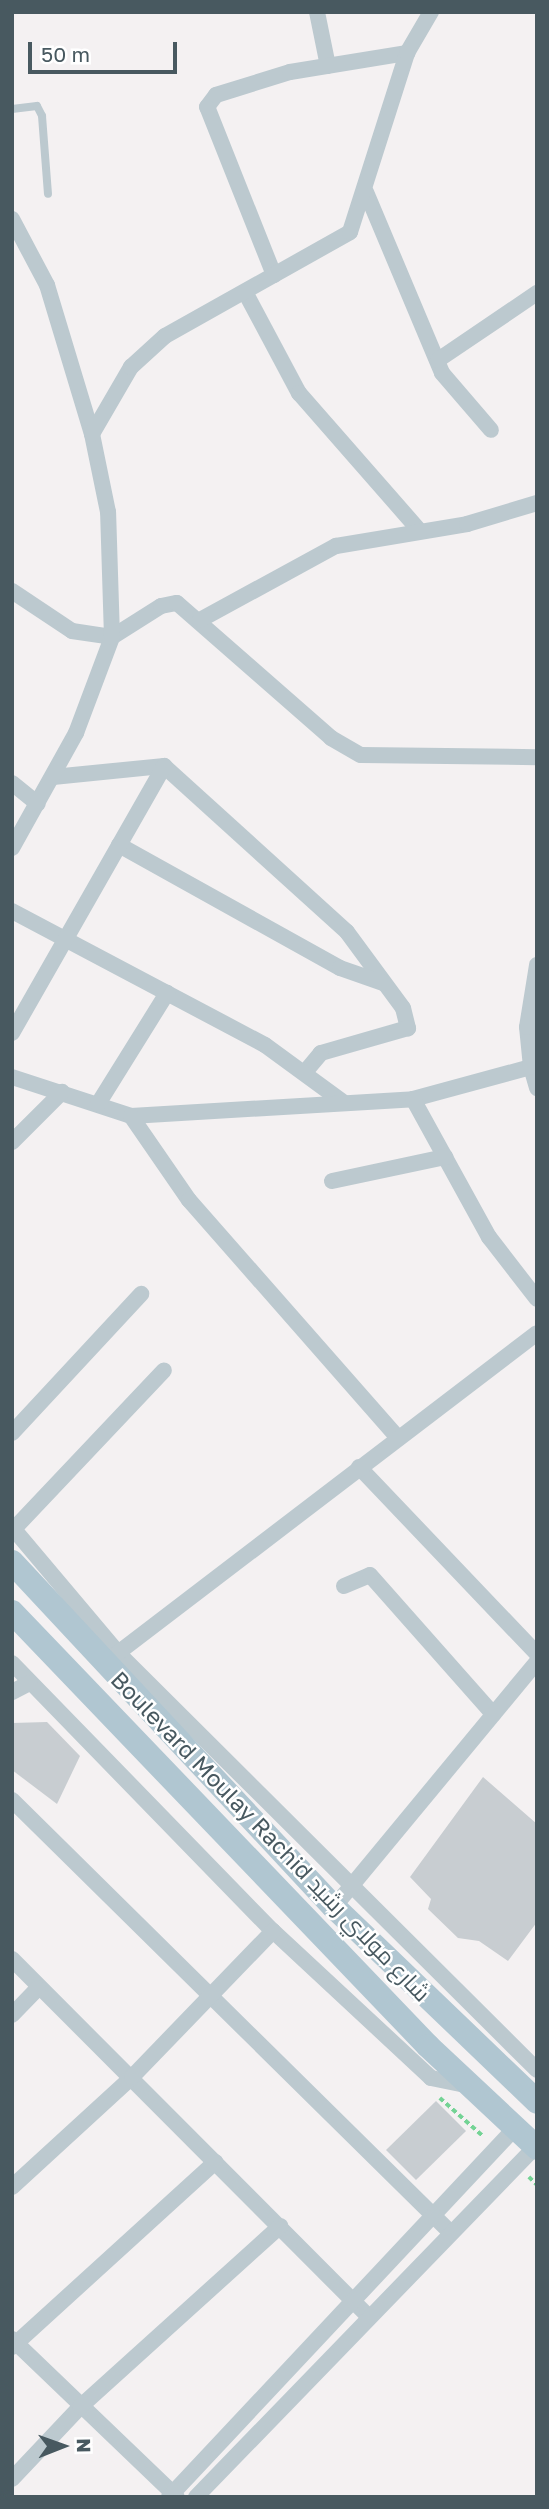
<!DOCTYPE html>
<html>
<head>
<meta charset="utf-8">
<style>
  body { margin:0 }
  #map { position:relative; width:549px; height:2509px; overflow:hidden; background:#f4f1f2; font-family:"Golos Text",Cairo,sans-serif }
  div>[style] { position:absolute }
  .building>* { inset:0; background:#c8cdd1 }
  .path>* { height:3.5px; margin-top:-1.75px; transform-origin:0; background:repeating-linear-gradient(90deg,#74d395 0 5px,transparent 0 8.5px) }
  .lane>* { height:8px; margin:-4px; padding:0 4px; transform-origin:4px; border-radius:4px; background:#bcc9cf }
  .street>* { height:16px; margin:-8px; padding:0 8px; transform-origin:8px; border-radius:8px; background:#bcc9cf }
  .primary>* { height:24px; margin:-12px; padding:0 12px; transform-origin:12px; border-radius:12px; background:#b0c6d1 }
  span { translate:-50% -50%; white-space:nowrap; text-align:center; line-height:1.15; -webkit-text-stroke:5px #fff; paint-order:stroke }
  .street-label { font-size:23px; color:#485960 }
  .frame { position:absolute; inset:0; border:14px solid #485960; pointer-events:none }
  .north { position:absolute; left:28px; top:2411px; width:70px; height:70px; -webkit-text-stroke:5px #fff; paint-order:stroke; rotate:89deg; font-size:19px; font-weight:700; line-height:28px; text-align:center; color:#485960 }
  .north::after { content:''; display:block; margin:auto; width:24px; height:32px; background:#485960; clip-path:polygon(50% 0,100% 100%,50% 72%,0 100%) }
  .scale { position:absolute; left:28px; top:42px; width:149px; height:32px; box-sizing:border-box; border:4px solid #485960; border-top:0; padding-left:9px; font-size:21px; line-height:24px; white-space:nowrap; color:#485960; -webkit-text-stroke:5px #fff; paint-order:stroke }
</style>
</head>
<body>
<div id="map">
  <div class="building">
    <i style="clip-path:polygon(47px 1722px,80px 1756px,57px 1804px,12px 1770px,12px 1723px)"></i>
    <i style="clip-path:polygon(483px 1777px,537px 1824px,537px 1922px,508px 1961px,479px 1941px,458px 1938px,428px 1909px,431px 1899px,410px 1877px)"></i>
    <i style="clip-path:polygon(436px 2101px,466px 2131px,416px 2180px,386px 2150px)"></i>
  </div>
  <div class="path">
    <i style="left:440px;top:2098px;width:59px;rotate:41.6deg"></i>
    <i style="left:529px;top:2177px;width:11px;rotate:45deg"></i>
  </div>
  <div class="lane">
    <i style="left:12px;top:109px;width:25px;rotate:-7deg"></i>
    <i style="left:37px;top:106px;width:11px;rotate:63deg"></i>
    <i style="left:42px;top:116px;width:78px;rotate:85.6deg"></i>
  </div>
  <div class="street">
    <i style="left:317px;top:12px;width:55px;rotate:78.5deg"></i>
    <i style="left:366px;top:192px;width:196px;rotate:67.2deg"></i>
    <i style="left:442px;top:373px;width:75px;rotate:49.3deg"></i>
    <i style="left:12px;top:219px;width:75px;rotate:62.1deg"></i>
    <i style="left:47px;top:285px;width:156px;rotate:73.2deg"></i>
    <i style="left:274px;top:275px;width:181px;rotate:-111.7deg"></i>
    <i style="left:207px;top:107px;width:15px;rotate:-53deg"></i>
    <i style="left:216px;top:95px;width:77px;rotate:-17.3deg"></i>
    <i style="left:290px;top:72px;width:119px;rotate:-9.2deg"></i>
    <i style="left:245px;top:292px;width:115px;rotate:61.9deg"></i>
    <i style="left:299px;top:393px;width:182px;rotate:48.8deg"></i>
    <i style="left:438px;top:360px;width:120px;rotate:-34.1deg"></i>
    <i style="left:12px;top:591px;width:72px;rotate:33.7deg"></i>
    <i style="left:72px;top:631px;width:40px;rotate:8.5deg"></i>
    <i style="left:112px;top:637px;width:58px;rotate:-32.3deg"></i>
    <i style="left:161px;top:606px;width:16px;rotate:-11deg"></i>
    <i style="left:177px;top:603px;width:205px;rotate:41.2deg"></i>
    <i style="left:331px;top:738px;width:34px;rotate:30deg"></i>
    <i style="left:361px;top:755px;width:176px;rotate:0.7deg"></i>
    <i style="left:200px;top:620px;width:155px;rotate:-28.6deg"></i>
    <i style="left:336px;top:546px;width:133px;rotate:-9.5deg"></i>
    <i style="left:467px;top:524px;width:73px;rotate:-16.7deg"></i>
    <i style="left:53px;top:777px;width:112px;rotate:-5.7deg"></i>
    <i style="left:164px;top:766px;width:247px;rotate:42.2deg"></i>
    <i style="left:347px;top:932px;width:94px;rotate:53.6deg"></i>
    <i style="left:403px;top:1008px;width:21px;rotate:76deg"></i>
    <i style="left:408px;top:1028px;width:91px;rotate:164deg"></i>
    <i style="left:321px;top:1053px;width:23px;rotate:130deg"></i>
    <i style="left:12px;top:783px;width:33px;rotate:39deg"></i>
    <i style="left:119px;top:845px;width:253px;rotate:29.1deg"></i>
    <i style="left:340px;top:968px;width:46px;rotate:19.2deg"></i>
    <i style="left:12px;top:848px;width:132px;rotate:-60.9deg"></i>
    <i style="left:76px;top:733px;width:103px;rotate:-69.4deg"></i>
    <i style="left:112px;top:637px;width:125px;rotate:-91.8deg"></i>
    <i style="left:108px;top:512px;width:80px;rotate:-101.6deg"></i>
    <i style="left:92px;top:434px;width:78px;rotate:-59.8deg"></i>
    <i style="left:131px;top:367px;width:46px;rotate:-42.4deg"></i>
    <i style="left:165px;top:336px;width:212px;rotate:-29.3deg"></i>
    <i style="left:350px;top:232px;width:188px;rotate:-72.3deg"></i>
    <i style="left:407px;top:53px;width:48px;rotate:-59.7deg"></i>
    <i style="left:12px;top:911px;width:286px;rotate:27.9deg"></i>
    <i style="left:265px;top:1045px;width:97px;rotate:36.2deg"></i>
    <i style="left:12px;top:1033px;width:307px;rotate:-60.3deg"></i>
    <i style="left:537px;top:1067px;width:6px;rotate:180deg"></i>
    <i style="left:531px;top:1067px;width:22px;rotate:74deg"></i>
    <i style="left:12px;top:1077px;width:125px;rotate:18.1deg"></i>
    <i style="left:131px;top:1116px;width:283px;rotate:-3.4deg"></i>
    <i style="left:413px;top:1099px;width:122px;rotate:-15.2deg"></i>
    <i style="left:531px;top:1067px;width:40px;rotate:-95.7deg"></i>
    <i style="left:527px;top:1027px;width:63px;rotate:-80.8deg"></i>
    <i style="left:413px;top:1099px;width:158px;rotate:61.2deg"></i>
    <i style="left:489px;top:1237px;width:78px;rotate:52.3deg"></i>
    <i style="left:98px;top:1104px;width:131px;rotate:-58.1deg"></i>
    <i style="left:131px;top:1116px;width:102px;rotate:55.4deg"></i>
    <i style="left:189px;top:1200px;width:317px;rotate:48.7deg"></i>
    <i style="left:12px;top:1142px;width:71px;rotate:-45deg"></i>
    <i style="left:332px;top:1181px;width:116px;rotate:-12deg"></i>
    <i style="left:12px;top:1433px;width:190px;rotate:-47.1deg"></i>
    <i style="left:359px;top:1467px;width:258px;rotate:46.4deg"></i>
    <i style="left:12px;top:1527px;width:165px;rotate:49.9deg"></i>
    <i style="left:118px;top:1653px;width:591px;rotate:44.86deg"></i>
    <i style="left:12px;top:1531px;width:221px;rotate:-46.6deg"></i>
    <i style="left:344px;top:1586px;width:28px;rotate:-23deg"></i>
    <i style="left:370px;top:1575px;width:186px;rotate:48.5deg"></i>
    <i style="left:110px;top:1659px;width:537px;rotate:-37.36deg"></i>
    <i style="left:12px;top:1663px;width:374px;rotate:45.8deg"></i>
    <i style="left:273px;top:1931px;width:216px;rotate:42.9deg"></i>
    <i style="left:431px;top:2078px;width:41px;rotate:11.3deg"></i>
    <i style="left:12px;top:1692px;width:20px;rotate:-27deg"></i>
    <i style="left:12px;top:1800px;width:612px;rotate:44.6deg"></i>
    <i style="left:334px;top:1907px;width:318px;rotate:-50.4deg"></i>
    <i style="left:12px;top:1959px;width:503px;rotate:45.08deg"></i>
    <i style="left:12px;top:2015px;width:37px;rotate:-46deg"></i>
    <i style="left:12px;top:2187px;width:163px;rotate:-42.5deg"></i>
    <i style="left:132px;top:2077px;width:203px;rotate:-46deg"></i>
    <i style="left:12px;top:2339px;width:228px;rotate:43.8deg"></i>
    <i style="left:12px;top:2347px;width:275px;rotate:-42.3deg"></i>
    <i style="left:12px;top:2479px;width:99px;rotate:-46.6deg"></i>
    <i style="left:80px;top:2407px;width:270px;rotate:-42.1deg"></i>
    <i style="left:169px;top:2497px;width:506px;rotate:-46.84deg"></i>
    <i style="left:196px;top:2497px;width:487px;rotate:-45.9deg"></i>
  </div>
  <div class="primary">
    <i style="left:12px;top:1562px;width:472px;rotate:47deg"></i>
    <i style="left:334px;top:1907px;width:281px;rotate:43.8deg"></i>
    <i style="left:12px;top:1612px;width:601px;rotate:46.21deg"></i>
    <i style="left:428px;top:2046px;width:149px;rotate:43.1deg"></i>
  </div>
  <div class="street-label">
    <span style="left:271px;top:1836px;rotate:46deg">Boulevard Moulay Rachid شارع مولاي رشيد</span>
  </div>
  <div class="frame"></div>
  <div class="north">N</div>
  <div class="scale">50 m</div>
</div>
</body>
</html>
